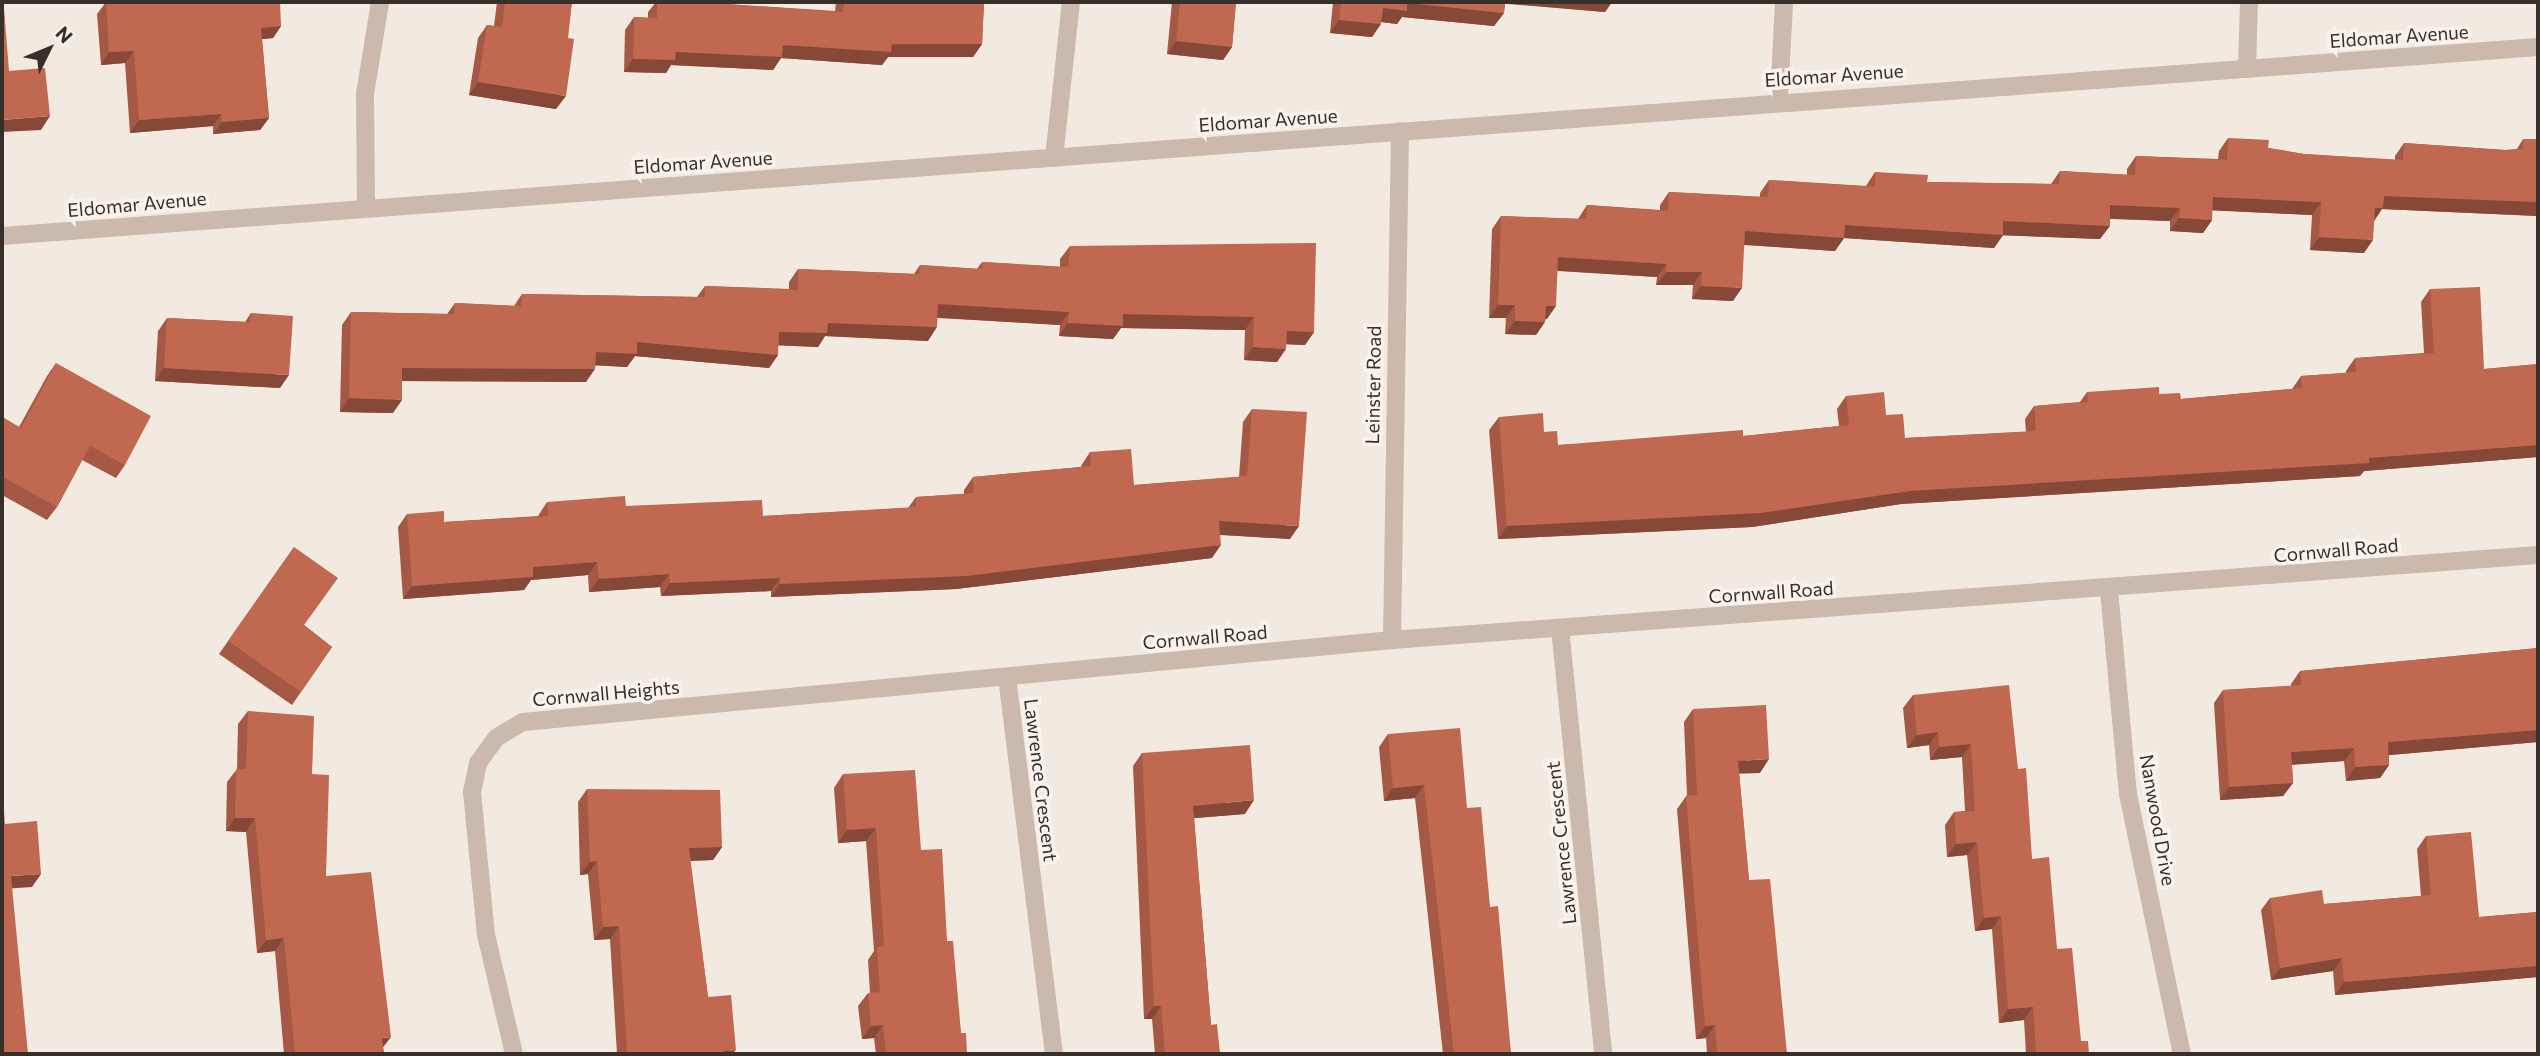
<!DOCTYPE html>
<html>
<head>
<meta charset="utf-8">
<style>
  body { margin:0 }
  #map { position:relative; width:2540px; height:1056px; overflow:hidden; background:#f2e9e0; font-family:Commissioner,sans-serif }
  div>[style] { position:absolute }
  .street>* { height:18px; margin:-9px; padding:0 9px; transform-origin:9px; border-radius:9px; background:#cab9ac }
  .wall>* { inset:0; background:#a55945 }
  .shaded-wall>* { inset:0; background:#864938 }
  .building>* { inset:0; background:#c06850 }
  span { translate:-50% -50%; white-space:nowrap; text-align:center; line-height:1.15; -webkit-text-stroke:7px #faf3ed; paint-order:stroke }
  .street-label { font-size:19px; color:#382f2b }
  .frame { position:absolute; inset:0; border:4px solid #382f2b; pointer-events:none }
  .north { position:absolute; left:14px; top:14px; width:70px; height:70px; -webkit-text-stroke:5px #faf3ed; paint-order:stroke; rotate:47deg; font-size:19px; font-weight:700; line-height:28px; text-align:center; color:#382f2b }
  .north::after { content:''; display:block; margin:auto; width:24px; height:32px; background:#382f2b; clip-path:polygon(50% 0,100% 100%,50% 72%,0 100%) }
</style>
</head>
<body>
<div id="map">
  <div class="street">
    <i style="left:2247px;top:69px;width:67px;rotate:-88.3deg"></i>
    <i style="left:1779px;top:99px;width:97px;rotate:-87deg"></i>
    <i style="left:1054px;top:158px;width:157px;rotate:-83.8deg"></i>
    <i style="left:366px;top:207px;width:113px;rotate:-90.5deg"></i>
    <i style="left:365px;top:94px;width:93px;rotate:-80.7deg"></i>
    <i style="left:2px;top:236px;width:2543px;rotate:-4.26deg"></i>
    <i style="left:2109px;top:590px;width:205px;rotate:84.7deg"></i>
    <i style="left:2128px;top:794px;width:266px;rotate:78.3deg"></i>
    <i style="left:1560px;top:628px;width:428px;rotate:84.2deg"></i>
    <i style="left:1392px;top:640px;width:509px;rotate:-89.1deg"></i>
    <i style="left:1007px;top:677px;width:380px;rotate:82.9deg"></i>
    <i style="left:514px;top:1054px;width:122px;rotate:-103.2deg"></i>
    <i style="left:486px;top:935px;width:144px;rotate:-95.6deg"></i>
    <i style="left:472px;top:792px;width:30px;rotate:-78deg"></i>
    <i style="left:478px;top:763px;width:31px;rotate:-54deg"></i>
    <i style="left:496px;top:738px;width:31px;rotate:-31deg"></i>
    <i style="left:523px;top:722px;width:873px;rotate:-5.39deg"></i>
    <i style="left:1392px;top:640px;width:1149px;rotate:-4.24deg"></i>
  </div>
  <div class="wall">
    <i style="clip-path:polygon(106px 2px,281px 26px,273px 38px,262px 39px,269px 118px,260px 130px,213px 134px,213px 126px,130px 133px,125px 63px,101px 65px,97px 14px)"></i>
    <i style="clip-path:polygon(497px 2px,572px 2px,556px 109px,469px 95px,478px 38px,487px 25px,494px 26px)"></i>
    <i style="clip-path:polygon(656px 2px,696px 2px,835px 11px,836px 2px,984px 2px,982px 44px,973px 57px,888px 57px,882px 65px,781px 58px,773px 70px,671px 65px,666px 73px,624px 72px,625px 30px,634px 17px,648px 18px,648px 12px)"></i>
    <i style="clip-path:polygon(1172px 2px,1236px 2px,1232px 47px,1223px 60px,1167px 54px)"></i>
    <i style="clip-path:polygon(1333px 2px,1612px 2px,1605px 12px,1505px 3px,1504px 13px,1494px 26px,1402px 17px,1397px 24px,1381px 22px,1372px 37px,1330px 33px)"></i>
    <i style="clip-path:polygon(2228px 138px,2268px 148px,2304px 154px,2395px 160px,2395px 156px,2404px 143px,2505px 150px,2517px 149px,2523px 139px,2538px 139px,2538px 216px,2382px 209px,2374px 221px,2364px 253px,2310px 250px,2312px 215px,2212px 210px,2212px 220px,2203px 233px,2170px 231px,2170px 221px,2110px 219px,2100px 239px,2003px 235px,1994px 248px,1844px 238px,1835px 251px,1744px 245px,1733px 301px,1692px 299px,1693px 285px,1656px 285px,1657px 277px,1557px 271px,1547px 319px,1546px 319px,1536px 335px,1505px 334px,1506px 318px,1489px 318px,1492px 229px,1501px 216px,1578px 219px,1587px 205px,1660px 210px,1660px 205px,1669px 192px,1760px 197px,1760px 193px,1769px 180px,1866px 186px,1875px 172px,1927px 182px,2051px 184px,2060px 171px,2127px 175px,2127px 169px,2136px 156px,2218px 159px,2219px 151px)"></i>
    <i style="clip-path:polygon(1070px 246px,1314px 332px,1305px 345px,1286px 344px,1277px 362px,1244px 360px,1245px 330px,1121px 328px,1113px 339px,1059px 336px,1060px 325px,937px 318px,928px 341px,825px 336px,818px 347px,778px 345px,778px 355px,769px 368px,635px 356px,627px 367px,596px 365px,586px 382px,402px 381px,393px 413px,340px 412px,342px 325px,351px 312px,447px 314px,455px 303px,514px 306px,522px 294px,697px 297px,705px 286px,789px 289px,789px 282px,798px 269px,914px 274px,920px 265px,977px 269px,982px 262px,1060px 267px,1060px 259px)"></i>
    <i style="clip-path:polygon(2430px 289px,2484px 369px,2538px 364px,2538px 457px,2364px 471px,2360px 476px,1901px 504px,1752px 527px,1498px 539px,1489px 430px,1499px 417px,1544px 432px,1558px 445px,1743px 436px,1839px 426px,1837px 409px,1846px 396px,1886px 415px,1905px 438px,2026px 432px,2025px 419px,2034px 406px,2080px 402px,2087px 392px,2159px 394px,2181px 399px,2292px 389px,2301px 376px,2346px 373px,2346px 371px,2355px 358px,2424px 353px,2421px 302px)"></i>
    <i style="clip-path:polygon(251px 313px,280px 388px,155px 381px,158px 331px,167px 318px,245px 322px)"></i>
    <i style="clip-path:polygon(56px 363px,125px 465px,116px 478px,82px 460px,57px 507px,47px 520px,2px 495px,2px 417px,19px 427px,47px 376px)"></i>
    <i style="clip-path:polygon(1252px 409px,1290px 539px,1220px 535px,1212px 558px,956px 589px,771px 597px,771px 591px,661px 596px,660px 587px,589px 592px,588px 575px,531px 580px,524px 590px,403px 599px,398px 527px,407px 514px,444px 522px,538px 516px,547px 502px,626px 506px,763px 516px,908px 508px,916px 497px,964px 494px,964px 490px,973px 477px,1081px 467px,1081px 466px,1090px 452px,1134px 485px,1239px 477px,1243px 422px)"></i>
    <i style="clip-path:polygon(294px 547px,304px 625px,332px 647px,292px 705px,219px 654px)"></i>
    <i style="clip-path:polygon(2538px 648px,2538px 742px,2389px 755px,2389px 765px,2380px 778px,2346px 781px,2344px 761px,2292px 765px,2293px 783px,2283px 796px,2220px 800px,2214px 703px,2223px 690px,2291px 686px,2291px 684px,2300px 671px)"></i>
    <i style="clip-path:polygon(1913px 695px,2018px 769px,2032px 859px,2081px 1041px,2089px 1054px,2026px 1054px,2024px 1020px,1999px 1023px,1992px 929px,1975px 931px,1967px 855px,1947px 857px,1945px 825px,1954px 812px,1965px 811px,1962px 757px,1930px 760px,1929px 745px,1907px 748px,1903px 708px)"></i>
    <i style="clip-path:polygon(1693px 709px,1760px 773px,1739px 773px,1749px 880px,1787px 1054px,1707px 1054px,1706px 1038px,1696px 1039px,1677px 809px,1687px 795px,1684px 722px)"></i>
    <i style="clip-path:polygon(248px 711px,312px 774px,326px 876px,383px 1048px,384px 1054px,284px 1054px,275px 951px,257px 953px,246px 832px,226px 831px,227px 782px,237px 769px,238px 724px)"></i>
    <i style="clip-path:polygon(1388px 734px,1467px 808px,1490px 907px,1511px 1054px,1443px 1054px,1415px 798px,1384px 801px,1379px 747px)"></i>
    <i style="clip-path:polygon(1142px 753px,1245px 814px,1194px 818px,1211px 1025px,1220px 1054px,1155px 1054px,1152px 1019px,1144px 1019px,1133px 766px)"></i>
    <i style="clip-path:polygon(843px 774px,921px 850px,947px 941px,961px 1033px,967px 1054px,876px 1054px,874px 1038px,862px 1039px,858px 1006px,868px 993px,870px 993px,868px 960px,874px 951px,866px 841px,838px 843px,834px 788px)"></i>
    <i style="clip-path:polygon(587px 789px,722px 847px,713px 860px,690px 861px,708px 997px,732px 1054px,617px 1054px,610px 939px,594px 940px,588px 874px,580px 875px,578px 802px)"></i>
    <i style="clip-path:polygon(2426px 836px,2479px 917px,2538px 912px,2538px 977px,2335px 995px,2333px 971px,2271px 980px,2261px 910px,2270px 898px,2324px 904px,2421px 896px,2417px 849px)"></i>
  </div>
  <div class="shaded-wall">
    <i style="clip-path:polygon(1498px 2px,1612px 2px,1605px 12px,1497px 3px)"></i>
    <i style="clip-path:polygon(1407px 3px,1504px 13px,1494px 26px,1402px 17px,1397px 24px,1374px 21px,1383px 8px)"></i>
    <i style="clip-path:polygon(1339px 20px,1381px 24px,1372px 37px,1330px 33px)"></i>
    <i style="clip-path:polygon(281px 26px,273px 38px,253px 40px,261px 28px)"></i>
    <i style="clip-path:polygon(1176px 41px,1232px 47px,1223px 60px,1167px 54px)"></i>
    <i style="clip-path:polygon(982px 44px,973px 57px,888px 57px,882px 65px,781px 58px,773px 70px,671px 65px,666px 73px,624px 72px,633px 59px,676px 52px,783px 45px)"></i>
    <i style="clip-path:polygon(134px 51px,125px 63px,101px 65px,109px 52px)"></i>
    <i style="clip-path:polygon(478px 82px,566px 96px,556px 109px,469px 95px)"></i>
    <i style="clip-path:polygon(221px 114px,213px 126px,130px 133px,139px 120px)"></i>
    <i style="clip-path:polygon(50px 116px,41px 130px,2px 132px,2px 120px)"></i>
    <i style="clip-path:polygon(269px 118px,260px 130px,213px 134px,222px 122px)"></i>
    <i style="clip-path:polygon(2384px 196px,2538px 202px,2538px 216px,2382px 209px,2374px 221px,2366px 221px)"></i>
    <i style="clip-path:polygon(2213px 197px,2321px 202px,2312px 215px,2204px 210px)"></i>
    <i style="clip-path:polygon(2110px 205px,2180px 208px,2170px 221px,2101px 218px)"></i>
    <i style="clip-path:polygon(2179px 218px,2212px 220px,2203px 233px,2170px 231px)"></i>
    <i style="clip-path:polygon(2003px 221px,2110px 226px,2100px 239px,1994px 235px)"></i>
    <i style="clip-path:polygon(1845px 225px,2003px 235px,1994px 248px,1844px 238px,1835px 251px,1735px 244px,1745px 231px)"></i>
    <i style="clip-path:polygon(2319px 237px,2373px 240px,2364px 253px,2310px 250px)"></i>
    <i style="clip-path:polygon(1558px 257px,1666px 264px,1657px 277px,1548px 270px)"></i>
    <i style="clip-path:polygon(1666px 272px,1702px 272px,1693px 285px,1656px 285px)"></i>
    <i style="clip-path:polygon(1701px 286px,1742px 288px,1733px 301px,1692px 299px)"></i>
    <i style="clip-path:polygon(938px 304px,1069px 312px,1060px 325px,929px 317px)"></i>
    <i style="clip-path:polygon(1498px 305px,1515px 305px,1506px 318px,1489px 318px)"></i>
    <i style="clip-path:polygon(1546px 306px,1556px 306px,1547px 319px,1537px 319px)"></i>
    <i style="clip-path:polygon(1123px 314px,1254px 317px,1245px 330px,1121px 328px,1113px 339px,1059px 336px,1068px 323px)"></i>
    <i style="clip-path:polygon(1515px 321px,1545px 322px,1536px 335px,1505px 334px)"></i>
    <i style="clip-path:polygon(828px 323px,937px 327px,928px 341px,825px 336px,818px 347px,770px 345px,779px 332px)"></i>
    <i style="clip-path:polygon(1287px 331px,1314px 332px,1305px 345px,1278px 344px)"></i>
    <i style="clip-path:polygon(637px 342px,778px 355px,769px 368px,635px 356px,627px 367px,587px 365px,596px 352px)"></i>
    <i style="clip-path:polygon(1253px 347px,1286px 349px,1277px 362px,1244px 360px)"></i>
    <i style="clip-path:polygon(164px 368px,289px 375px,280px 388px,155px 381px)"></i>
    <i style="clip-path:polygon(402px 368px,595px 369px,586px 382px,393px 381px)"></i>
    <i style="clip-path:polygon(349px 398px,402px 400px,393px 413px,340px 412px)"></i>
    <i style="clip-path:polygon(2538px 445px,2538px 457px,2364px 471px,2360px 476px,1901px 504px,1752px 527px,1498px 539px,1507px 526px,1910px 491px)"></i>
    <i style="clip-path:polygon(1219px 521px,1299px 526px,1290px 539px,1210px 534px)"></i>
    <i style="clip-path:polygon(1221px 545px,1212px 558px,956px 589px,771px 597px,780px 584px)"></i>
    <i style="clip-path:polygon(597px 562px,588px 575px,531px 580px,524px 590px,403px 599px,412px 586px,533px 567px)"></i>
    <i style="clip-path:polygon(669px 574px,660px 587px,589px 592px,599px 579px)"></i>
    <i style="clip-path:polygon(780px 578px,771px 591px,661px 596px,670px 583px)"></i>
    <i style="clip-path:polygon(2538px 730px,2538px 742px,2379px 756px,2388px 742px)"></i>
    <i style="clip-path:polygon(1938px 732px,1929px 745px,1907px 748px,1917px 735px)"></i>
    <i style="clip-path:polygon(1971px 744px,1962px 757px,1930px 760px,1939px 747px)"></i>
    <i style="clip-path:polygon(2354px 748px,2344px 761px,2282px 765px,2291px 752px)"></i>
    <i style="clip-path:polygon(1769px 759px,1760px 773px,1729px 774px,1738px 761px)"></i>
    <i style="clip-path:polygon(2389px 765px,2380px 778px,2346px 781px,2355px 767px)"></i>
    <i style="clip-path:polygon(2293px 783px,2283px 796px,2220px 800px,2229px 787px)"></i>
    <i style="clip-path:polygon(1424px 785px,1415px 798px,1384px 801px,1393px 788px)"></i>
    <i style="clip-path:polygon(1254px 800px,1245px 814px,1184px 819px,1193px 806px)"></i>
    <i style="clip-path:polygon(235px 818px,255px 818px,246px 832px,226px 831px)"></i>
    <i style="clip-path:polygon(876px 828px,866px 841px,838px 843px,847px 830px)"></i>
    <i style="clip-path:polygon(1977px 842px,1967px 855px,1947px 857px,1956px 844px)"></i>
    <i style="clip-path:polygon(722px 847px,713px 860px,679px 861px,689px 848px)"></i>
    <i style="clip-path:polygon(597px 861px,588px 874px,580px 875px,590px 862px)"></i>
    <i style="clip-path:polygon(41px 874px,32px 887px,2px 889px,11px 876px)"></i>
    <i style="clip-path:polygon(2001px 916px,1992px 929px,1975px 931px,1984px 918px)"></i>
    <i style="clip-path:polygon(619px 926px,610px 939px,594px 940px,603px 927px)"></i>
    <i style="clip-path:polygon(284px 938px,275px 951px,257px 953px,266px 940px)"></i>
    <i style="clip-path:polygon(2342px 958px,2333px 971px,2271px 980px,2280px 968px)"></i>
    <i style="clip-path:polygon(2538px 966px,2538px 977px,2335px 995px,2344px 982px)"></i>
    <i style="clip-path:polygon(1154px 1006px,1161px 1006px,1152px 1019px,1144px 1019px)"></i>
    <i style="clip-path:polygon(2033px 1007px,2024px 1020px,1999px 1023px,2008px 1009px)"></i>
    <i style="clip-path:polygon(883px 1025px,874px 1038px,862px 1039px,871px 1026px)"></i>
    <i style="clip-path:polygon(1715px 1025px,1706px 1038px,1696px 1039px,1705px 1026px)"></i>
    <i style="clip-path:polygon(391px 1037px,381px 1050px,382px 1038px)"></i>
    <i style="clip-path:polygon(736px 1050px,732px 1054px,721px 1054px,724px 1051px)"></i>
  </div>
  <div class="building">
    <i style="clip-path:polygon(106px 2px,280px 2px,281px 26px,261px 28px,269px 118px,222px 122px,221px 114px,139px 120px,134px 51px,109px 52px)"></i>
    <i style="clip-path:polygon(505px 2px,572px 2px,568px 38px,574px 39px,566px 96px,478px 82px,487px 25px,502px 27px)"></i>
    <i style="clip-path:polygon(657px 2px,696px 2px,843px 12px,844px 2px,984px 2px,982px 44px,892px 44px,891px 52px,783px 45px,782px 57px,676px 52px,675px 60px,633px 59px,634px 17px,657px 18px)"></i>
    <i style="clip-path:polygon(1180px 2px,1236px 2px,1232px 47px,1176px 41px)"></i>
    <i style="clip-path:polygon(1341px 2px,1505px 2px,1504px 13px,1407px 3px,1407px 11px,1383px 8px,1381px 24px,1339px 20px)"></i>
    <i style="clip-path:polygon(2px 8px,4px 8px,9px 71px,45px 68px,50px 116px,2px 120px)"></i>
    <i style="clip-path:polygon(2228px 138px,2269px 140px,2268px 148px,2304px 154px,2403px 160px,2404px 143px,2505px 150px,2523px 149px,2523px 139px,2538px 139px,2538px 202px,2384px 196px,2383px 208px,2375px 208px,2373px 240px,2319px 237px,2321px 202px,2213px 197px,2212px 220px,2179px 218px,2180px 208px,2110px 205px,2110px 226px,2003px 221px,2003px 235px,1845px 225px,1844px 238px,1745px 231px,1742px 288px,1701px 286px,1702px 272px,1666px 272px,1666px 264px,1558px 257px,1556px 306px,1546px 306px,1545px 322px,1515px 321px,1515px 305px,1498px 305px,1501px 216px,1586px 219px,1587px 205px,1668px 211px,1669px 192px,1768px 197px,1769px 180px,1875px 187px,1875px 172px,1928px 175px,1927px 182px,2059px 184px,2060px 171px,2135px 175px,2136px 156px,2227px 160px)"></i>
    <i style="clip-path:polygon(1316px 243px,1314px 332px,1287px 331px,1286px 349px,1253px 347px,1254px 317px,1123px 314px,1123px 326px,1068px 323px,1069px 312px,938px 304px,937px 327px,828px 323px,827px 333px,779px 332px,778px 355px,637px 342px,637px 354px,596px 352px,595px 369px,402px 368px,402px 400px,349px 398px,351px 312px,454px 314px,455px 303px,521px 306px,522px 294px,705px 297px,705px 286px,798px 290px,798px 269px,919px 274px,920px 265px,982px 269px,982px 262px,1068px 267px,1070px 246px)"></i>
    <i style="clip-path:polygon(2480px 287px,2484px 369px,2538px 364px,2538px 445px,2369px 458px,2369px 463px,1910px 491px,1761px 513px,1507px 526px,1499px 417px,1543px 413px,1544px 432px,1557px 431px,1558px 445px,1743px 430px,1743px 436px,1849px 425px,1846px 396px,1884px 392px,1886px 415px,1903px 414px,1905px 438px,2036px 431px,2034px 406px,2088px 402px,2087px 392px,2159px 387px,2159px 394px,2180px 393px,2181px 399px,2302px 388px,2301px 376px,2356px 372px,2355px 358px,2434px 353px,2430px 289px)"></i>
    <i style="clip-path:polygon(251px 313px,293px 316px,289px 375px,164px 368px,167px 318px,250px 322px)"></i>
    <i style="clip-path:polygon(56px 363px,151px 416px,125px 465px,90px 446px,57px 507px,3px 477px,2px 479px,2px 417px,21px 428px)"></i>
    <i style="clip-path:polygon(1252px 409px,1307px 412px,1299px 526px,1219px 521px,1221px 545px,966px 576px,780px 584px,780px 578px,670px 583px,669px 574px,599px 579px,597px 562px,533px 567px,533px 577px,412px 586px,407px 514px,444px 511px,444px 522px,548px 516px,547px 502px,625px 496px,626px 506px,762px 500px,763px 516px,916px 507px,916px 497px,974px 493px,973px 477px,1091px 466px,1090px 452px,1131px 449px,1134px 485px,1247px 476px)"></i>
    <i style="clip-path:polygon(294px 547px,338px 578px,304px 625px,332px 647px,301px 692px,228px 641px)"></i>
    <i style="clip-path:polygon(2538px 648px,2538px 730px,2388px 742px,2389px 765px,2355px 767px,2354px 748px,2291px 752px,2293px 783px,2229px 787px,2223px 690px,2301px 685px,2300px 671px)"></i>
    <i style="clip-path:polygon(2009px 685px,2018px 769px,2026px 768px,2032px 859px,2049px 857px,2057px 949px,2072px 948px,2081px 1041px,2088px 1041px,2089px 1054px,2036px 1054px,2033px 1007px,2008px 1009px,2001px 916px,1984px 918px,1977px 842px,1956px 844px,1954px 812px,1975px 811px,1971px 744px,1939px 747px,1938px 732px,1917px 735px,1913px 695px)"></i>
    <i style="clip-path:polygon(1766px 705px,1769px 759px,1738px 761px,1749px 880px,1770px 879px,1787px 1054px,1717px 1054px,1715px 1025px,1705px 1026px,1686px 796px,1697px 795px,1693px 709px)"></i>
    <i style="clip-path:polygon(248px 711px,314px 716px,312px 774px,329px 775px,326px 876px,371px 872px,391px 1037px,382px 1038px,384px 1054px,295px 1054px,284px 938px,266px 940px,255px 818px,235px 818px,236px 769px,246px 769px)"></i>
    <i style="clip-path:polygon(1460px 728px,1467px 808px,1481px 807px,1490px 907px,1498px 906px,1511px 1054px,1454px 1054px,1424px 785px,1393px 788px,1388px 734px)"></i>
    <i style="clip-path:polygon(1250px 745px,1254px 800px,1193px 806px,1211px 1025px,1217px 1024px,1220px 1054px,1165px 1054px,1161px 1006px,1154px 1006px,1142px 753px)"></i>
    <i style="clip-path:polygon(915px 770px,921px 850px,942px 849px,947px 941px,953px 941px,961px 1033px,966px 1033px,967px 1054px,886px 1054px,883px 1025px,871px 1026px,868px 993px,880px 992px,877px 947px,884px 946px,876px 828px,847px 830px,843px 774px)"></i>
    <i style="clip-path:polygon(587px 789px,720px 790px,722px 847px,689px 848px,708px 997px,731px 995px,736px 1050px,724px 1051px,724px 1054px,627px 1054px,619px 926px,603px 927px,597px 861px,590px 862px)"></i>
    <i style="clip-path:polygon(2px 799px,3px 799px,5px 824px,37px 821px,41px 874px,11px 876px,28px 1054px,2px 1054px)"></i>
    <i style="clip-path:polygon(2471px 832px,2479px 917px,2538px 912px,2538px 966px,2344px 982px,2342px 958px,2280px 968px,2270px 898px,2322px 890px,2324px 904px,2431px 895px,2426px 836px)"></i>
  </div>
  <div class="street-label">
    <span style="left:2399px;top:36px;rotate:-4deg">Eldomar Avenue</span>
    <span style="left:1834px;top:75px;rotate:-4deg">Eldomar Avenue</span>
    <span style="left:1268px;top:120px;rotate:-4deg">Eldomar Avenue</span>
    <span style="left:703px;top:162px;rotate:-4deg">Eldomar Avenue</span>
    <span style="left:137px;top:204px;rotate:-5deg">Eldomar Avenue</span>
    <span style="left:1373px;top:385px;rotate:-89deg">Leinster Road</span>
    <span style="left:2336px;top:550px;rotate:-5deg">Cornwall Road</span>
    <span style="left:1771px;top:592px;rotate:-4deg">Cornwall Road</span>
    <span style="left:1205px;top:637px;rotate:-5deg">Cornwall Road</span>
    <span style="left:606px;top:693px;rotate:-5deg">Cornwall Heights</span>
    <span style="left:1041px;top:780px;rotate:83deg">Lawrence Crescent</span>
    <span style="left:2158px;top:820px;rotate:80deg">Nanwood Drive</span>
    <span style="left:1561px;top:843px;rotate:-96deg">Lawrence Crescent</span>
  </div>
  <div class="frame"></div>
  <div class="north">N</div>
</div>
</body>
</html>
